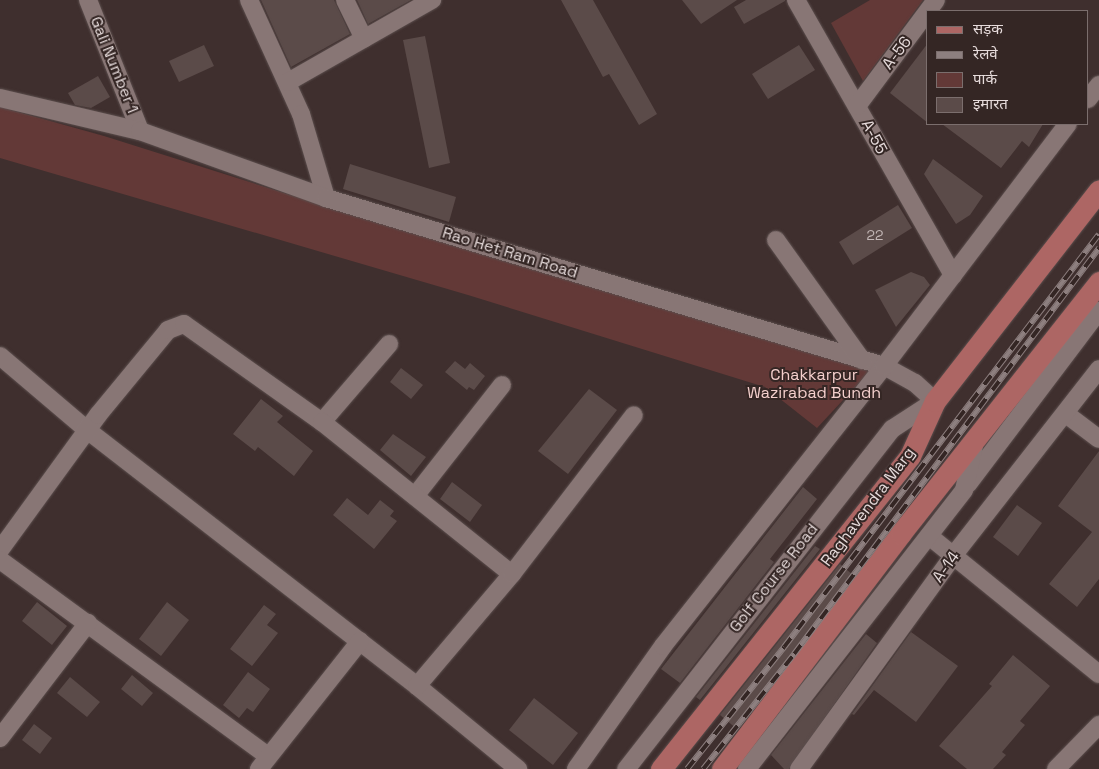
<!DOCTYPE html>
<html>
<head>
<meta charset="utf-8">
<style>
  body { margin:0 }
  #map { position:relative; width:1099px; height:769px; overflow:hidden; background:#3f2f2e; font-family:"Space Grotesk","Noto Sans Devanagari",sans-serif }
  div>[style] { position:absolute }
  .green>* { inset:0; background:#633937 }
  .building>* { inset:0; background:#5b4b49 }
  .roads { filter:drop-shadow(0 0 1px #5b4e4d) drop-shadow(0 0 1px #5b4e4d) }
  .minor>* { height:18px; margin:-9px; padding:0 9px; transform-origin:9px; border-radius:9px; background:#887675 }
  .major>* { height:21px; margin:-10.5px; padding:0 10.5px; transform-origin:10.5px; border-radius:10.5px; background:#ad6664 }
  .rail>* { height:5.5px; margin-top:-2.75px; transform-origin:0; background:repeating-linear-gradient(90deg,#342624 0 11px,#8d7f7f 0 22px); box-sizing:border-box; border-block:1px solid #8d7f7f }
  span { translate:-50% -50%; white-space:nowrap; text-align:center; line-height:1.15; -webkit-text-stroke:4px #342624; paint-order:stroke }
  .number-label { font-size:14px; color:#c3b7b6 }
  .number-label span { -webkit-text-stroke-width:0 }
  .street-label { font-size:16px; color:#e6dbdb }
  .park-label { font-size:16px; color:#f4cfcc }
  .legend { position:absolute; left:926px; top:10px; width:162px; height:115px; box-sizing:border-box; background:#342624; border:1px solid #7b6e6d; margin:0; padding:6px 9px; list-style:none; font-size:15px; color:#e6dbdb }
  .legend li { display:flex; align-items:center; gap:10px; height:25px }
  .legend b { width:25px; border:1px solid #7b6e6d }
</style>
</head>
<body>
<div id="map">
  <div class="green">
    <i style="clip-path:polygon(870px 0,923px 0,863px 81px,831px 23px)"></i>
    <i style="clip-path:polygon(0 107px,104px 136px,338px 210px,873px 368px,817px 428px,765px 387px,468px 295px,0 158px)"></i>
  </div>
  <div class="building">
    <i style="clip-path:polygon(261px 0,334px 0,350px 34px,291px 67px)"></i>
    <i style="clip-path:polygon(357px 0,411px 0,368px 24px)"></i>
    <i style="clip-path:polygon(561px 0,593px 0,657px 114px,639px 125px,609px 74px,603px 77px)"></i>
    <i style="clip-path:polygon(682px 0,737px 0,701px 24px)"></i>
    <i style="clip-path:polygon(746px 0,785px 0,785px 1px,744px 24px,734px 7px)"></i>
    <i style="clip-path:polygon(425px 36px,450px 163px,429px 168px,403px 40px)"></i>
    <i style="clip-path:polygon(928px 43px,928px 123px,890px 93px)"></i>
    <i style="clip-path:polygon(204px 45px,214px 66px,179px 82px,169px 61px)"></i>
    <i style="clip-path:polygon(799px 45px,815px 70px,768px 99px,752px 74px)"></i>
    <i style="clip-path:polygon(98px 76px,110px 97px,91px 108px,75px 105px,68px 93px)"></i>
    <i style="clip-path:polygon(942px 124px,1043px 124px,1029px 147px,1022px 141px,1001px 168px)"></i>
    <i style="clip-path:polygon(933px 159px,983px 196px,970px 215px,956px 224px,924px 174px)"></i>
    <i style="clip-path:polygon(350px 164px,456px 197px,449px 222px,343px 189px)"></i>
    <i style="clip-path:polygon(898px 205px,912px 228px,853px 265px,839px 242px)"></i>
    <i style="clip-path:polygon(911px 272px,924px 277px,930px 285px,896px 327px,875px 290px)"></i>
    <i style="clip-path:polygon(455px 361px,465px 369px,470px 363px,485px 376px,474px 390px,469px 387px,467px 390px,445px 372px)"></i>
    <i style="clip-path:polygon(401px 368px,423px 385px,411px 399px,390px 382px)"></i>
    <i style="clip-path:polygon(589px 389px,617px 410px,568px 474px,538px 451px)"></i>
    <i style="clip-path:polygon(261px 399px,283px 416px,277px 422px,313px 451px,294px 476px,258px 447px,255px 451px,233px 434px)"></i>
    <i style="clip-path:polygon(393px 434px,426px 457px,411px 476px,380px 450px)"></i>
    <i style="clip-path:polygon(1099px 451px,1099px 579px,1077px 607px,1049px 584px,1092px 532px,1058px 506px)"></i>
    <i style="clip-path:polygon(452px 482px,482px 505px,470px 522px,440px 499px)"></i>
    <i style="clip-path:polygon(803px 487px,817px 499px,770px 559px,774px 562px,680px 683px,661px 669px)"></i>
    <i style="clip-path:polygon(347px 498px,368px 515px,380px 500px,394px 511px,390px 516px,397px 521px,374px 549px,333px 515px)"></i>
    <i style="clip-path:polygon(1017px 505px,1042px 523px,1018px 556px,993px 537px)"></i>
    <i style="clip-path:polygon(815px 546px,820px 549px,700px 700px,696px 697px)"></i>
    <i style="clip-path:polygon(840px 564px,853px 575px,737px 729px,720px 715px)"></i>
    <i style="clip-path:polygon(37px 602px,67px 626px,52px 645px,22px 621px)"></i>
    <i style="clip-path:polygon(167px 602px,189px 620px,161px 656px,139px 639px)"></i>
    <i style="clip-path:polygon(264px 605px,276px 614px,267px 625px,278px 633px,252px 666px,230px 649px)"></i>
    <i style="clip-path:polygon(911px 632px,958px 666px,916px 722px,874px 690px,854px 715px,852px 714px)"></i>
    <i style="clip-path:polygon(866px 634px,877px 643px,789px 769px,784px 769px,771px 755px)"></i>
    <i style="clip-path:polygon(1013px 655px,1050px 686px,1020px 721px,1025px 725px,1002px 752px,1006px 755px,993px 769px,967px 769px,939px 746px,992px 686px,989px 684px)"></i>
    <i style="clip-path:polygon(248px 672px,270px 689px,253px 712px,247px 708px,239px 718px,223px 705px)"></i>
    <i style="clip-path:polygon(132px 675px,153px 693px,142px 706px,121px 689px)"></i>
    <i style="clip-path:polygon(70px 677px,100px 702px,87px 717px,57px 693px)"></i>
    <i style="clip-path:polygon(534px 698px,578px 733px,553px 765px,509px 730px)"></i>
    <i style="clip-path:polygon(34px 724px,52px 738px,40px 754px,22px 740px)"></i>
  </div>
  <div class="roads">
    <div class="minor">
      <i style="left:88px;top:0;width:141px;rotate:68.3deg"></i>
      <i style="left:249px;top:0;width:125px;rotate:65.5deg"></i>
      <i style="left:301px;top:114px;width:88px;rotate:73.4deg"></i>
      <i style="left:345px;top:0;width:43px;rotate:64deg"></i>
      <i style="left:796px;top:0;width:317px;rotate:60.3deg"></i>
      <i style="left:288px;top:82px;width:166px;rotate:-29.7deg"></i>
      <i style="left:0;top:98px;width:144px;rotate:13.3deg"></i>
      <i style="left:140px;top:131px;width:198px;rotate:19.8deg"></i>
      <i style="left:326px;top:198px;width:583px;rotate:16.76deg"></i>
      <i style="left:884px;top:366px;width:35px;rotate:29deg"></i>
      <i style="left:915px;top:383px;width:27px;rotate:42deg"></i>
      <i style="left:935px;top:401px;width:51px;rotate:146.9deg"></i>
      <i style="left:892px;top:429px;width:432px;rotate:128deg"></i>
      <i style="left:1088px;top:99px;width:18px;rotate:-52deg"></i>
      <i style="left:857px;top:106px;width:132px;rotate:-53.3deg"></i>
      <i style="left:776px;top:240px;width:148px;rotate:54.4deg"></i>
      <i style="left:0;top:356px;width:114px;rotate:40.4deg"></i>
      <i style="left:87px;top:430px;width:418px;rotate:37.8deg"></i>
      <i style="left:417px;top:686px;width:131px;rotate:39.4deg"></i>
      <i style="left:1066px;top:414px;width:41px;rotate:37.1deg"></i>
      <i style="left:322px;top:422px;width:103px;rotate:-49.3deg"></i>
      <i style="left:968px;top:484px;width:217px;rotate:-52.9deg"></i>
      <i style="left:415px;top:496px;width:141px;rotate:-51.9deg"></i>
      <i style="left:929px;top:536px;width:219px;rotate:39.1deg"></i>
      <i style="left:0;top:550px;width:167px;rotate:-54deg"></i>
      <i style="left:98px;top:415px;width:110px;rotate:-50.5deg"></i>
      <i style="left:168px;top:330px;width:17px;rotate:-21deg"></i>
      <i style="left:184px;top:324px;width:169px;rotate:35.4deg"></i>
      <i style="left:322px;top:422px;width:243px;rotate:38.7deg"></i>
      <i style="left:512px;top:574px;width:147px;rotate:130.3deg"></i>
      <i style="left:0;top:560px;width:332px;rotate:36.2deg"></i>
      <i style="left:512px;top:574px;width:200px;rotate:-52.5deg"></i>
      <i style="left:0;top:738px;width:145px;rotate:-52.6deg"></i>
      <i style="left:259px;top:769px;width:163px;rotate:-51.7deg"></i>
      <i style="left:576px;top:769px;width:151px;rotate:-54.7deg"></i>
      <i style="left:663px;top:646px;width:357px;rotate:-51.7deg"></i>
      <i style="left:884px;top:366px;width:304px;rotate:-52.8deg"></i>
      <i style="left:747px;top:769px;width:353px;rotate:-52.1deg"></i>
      <i style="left:964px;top:490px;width:50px;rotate:-77.3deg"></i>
      <i style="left:799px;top:769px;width:263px;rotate:-54.1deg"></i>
      <i style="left:953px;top:556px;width:237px;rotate:-52deg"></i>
      <i style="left:1056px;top:769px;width:62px;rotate:-45.7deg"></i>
    </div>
    <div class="major">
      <i style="left:661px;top:769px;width:400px;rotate:-51.5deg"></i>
      <i style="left:910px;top:456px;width:60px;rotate:-65.6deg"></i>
      <i style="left:935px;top:401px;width:267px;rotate:-52.1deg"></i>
      <i style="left:722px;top:769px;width:296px;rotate:-52.8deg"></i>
      <i style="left:901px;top:533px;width:320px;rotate:-51.7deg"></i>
    </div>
  </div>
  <div class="rail">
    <i style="left:687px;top:769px;width:156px;rotate:-51.5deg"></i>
    <i style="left:784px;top:647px;width:519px;rotate:-52.67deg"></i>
    <i style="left:703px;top:769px;width:147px;rotate:-51.6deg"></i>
    <i style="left:794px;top:654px;width:508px;rotate:-53.08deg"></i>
  </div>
  <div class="number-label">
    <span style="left:875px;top:235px">22</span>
  </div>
  <div class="street-label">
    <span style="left:897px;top:53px;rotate:-53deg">A-56</span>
    <span style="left:114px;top:65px;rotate:68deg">Gali Number 1</span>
    <span style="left:874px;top:137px;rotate:62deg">A-55</span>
    <span style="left:510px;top:253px;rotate:17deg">Rao Het Ram Road</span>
    <span style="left:868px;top:507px;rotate:-53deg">Raghavendra Marg</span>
    <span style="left:946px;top:567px;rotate:-54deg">A-14</span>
    <span style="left:774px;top:578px;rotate:-52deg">Golf Course Road</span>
  </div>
  <div class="park-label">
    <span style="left:814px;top:384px">Chakkarpur<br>Wazirabad Bundh</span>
  </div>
  <ul class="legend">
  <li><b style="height:6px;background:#ad6664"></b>सड़क</li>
  <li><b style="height:6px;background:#8d7f7f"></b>रेलवे</li>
  <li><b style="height:14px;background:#633937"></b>पार्क</li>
  <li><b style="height:14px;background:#5b4b49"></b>इमारत</li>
  </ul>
</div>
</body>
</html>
